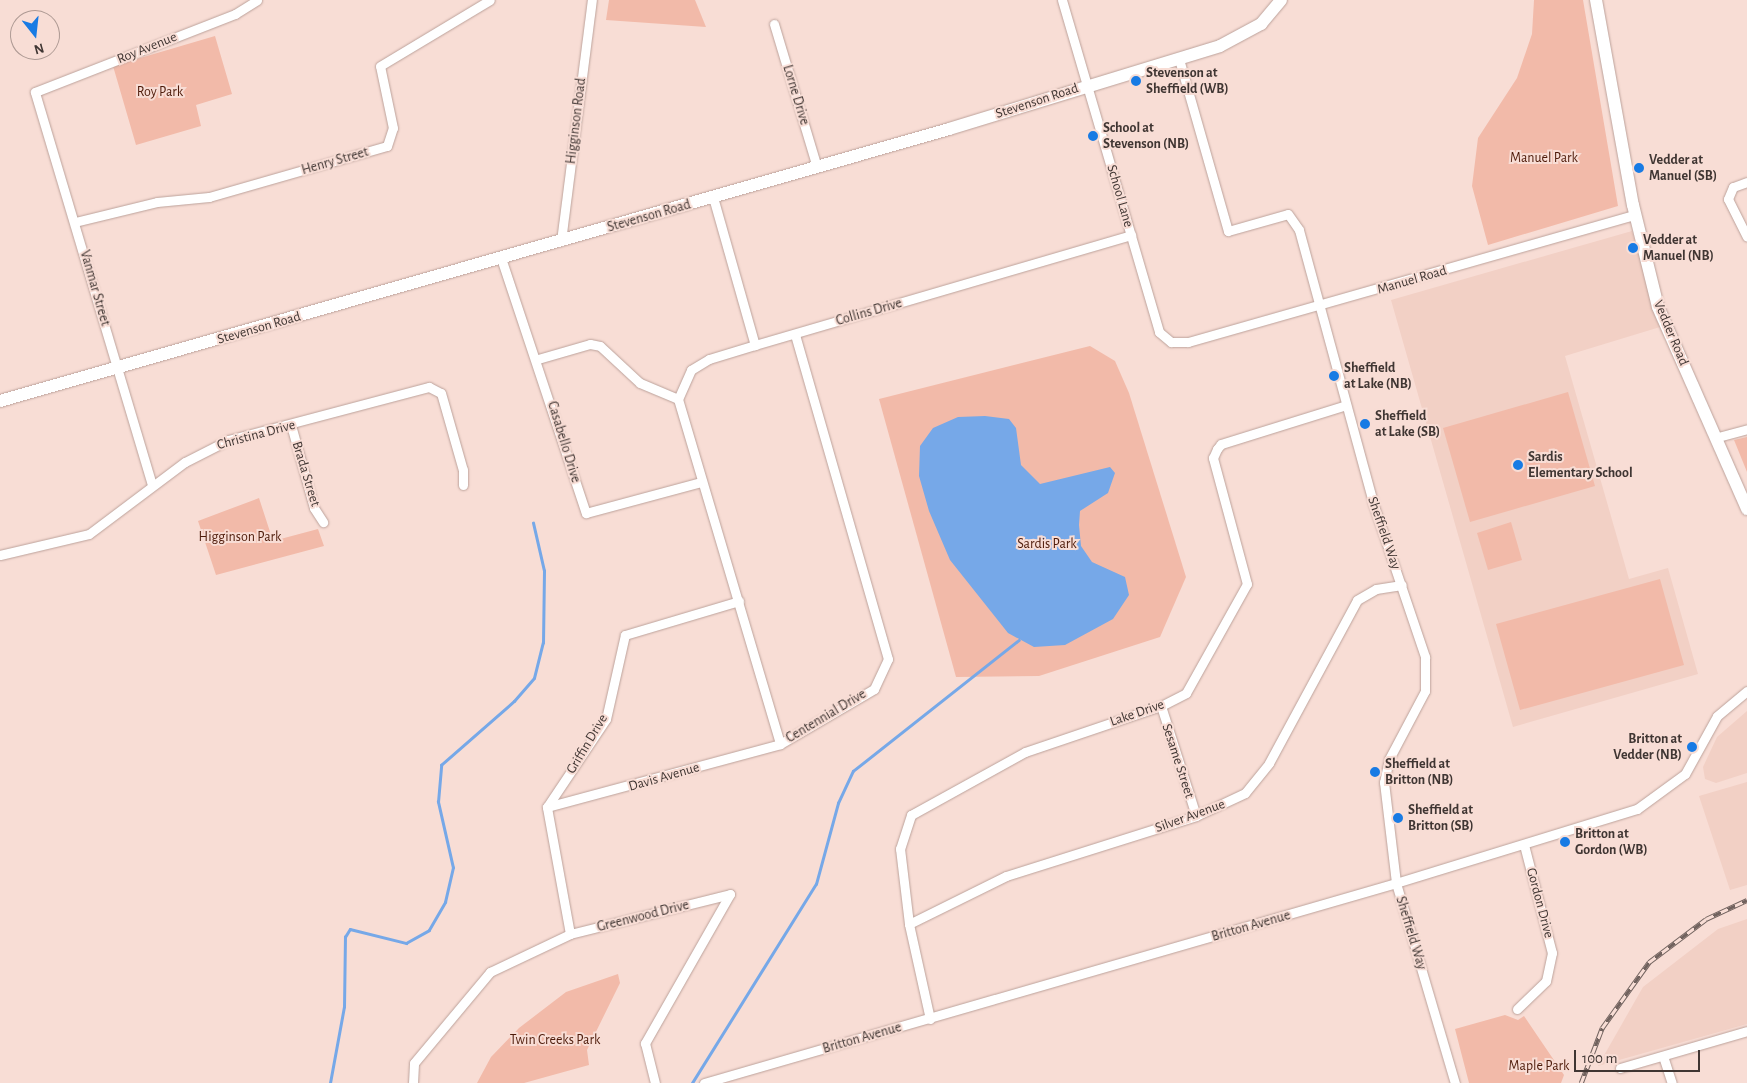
<!DOCTYPE html>
<html>
<head>
<meta charset="utf-8">
<style>
  body { margin:0 }
  #map { position:relative; width:1747px; height:1083px; overflow:hidden; background:#f8ddd5; font-family:"Alegreya Sans",sans-serif }
  div>[style] { position:absolute }
  .built>* { inset:0; background:#f2d0c5 }
  .green>* { inset:0; background:#f2baa9 }
  .water>* { inset:0; background:#76a8e8 }
  .stream>* { height:2.5px; margin:-1.25px; padding:0 1.25px; transform-origin:1.25px; border-radius:1.25px; background:#76a8e8 }
  .roads { filter:drop-shadow(0 0 1px #bca29b) drop-shadow(0 0 1px #bca29b) }
  .street>* { height:9px; margin:-4.5px; padding:0 4.5px; transform-origin:4.5px; border-radius:4.5px; background:#fff }
  .secondary>* { height:12px; margin:-6px; padding:0 6px; transform-origin:6px; border-radius:6px; background:#fff }
  .rail>* { height:4.5px; margin-top:-2.25px; transform-origin:0; background:repeating-linear-gradient(90deg,#f8ddd5 0 8px,#71625e 0 16px); box-sizing:border-box; border-block:1px solid #71625e }
  .dots>* { width:14px; height:14px; translate:-50% -50%; box-sizing:border-box; border:2px solid #f8ddd5; border-radius:50% }
  span { translate:-50% -50%; white-space:nowrap; text-align:center; line-height:1.15; -webkit-text-stroke:4px #f8ddd5; paint-order:stroke }
  .street-label { font-size:14px; color:#403633 }
  .poi-label { font-size:14px; color:#403633; font-weight:700 }
  .left { translate:0 -50%; text-align:left }
  .right { translate:-100% -50%; text-align:right }
  .park-label { font-size:14px; color:#4e1b0a }
  .north { position:absolute; left:10px; top:10px; width:50px; height:50px; box-sizing:border-box; background:#f8ddd5; border:1px solid #ae9a94; border-radius:50%; rotate:164deg; font-size:14px; font-weight:700; line-height:20px; text-align:center; color:#403633 }
  .north::after { content:''; display:block; margin:auto; width:18px; height:22px; background:#187be4; clip-path:polygon(50% 0,100% 100%,50% 72%,0 100%) }
  .scale { position:absolute; left:1574px; top:1050px; width:126px; height:22px; box-sizing:border-box; border:2px solid #403633; border-top:0; padding-left:6px; font-size:15px; line-height:18px; white-space:nowrap; color:#403633; -webkit-text-stroke:4px #f8ddd5; paint-order:stroke }
</style>
</head>
<body>
<div id="map">
  <div class="built">
    <i style="clip-path:polygon(1632px 231px,1660px 327px,1565px 356px,1629px 579px,1668px 568px,1698px 674px,1513px 727px,1391px 300px)"></i>
    <i style="clip-path:polygon(1747px 711px,1747px 773px,1716px 783px,1705px 779px,1703px 767px,1717px 737px)"></i>
    <i style="clip-path:polygon(1747px 782px,1747px 885px,1730px 890px,1699px 796px)"></i>
    <i style="clip-path:polygon(1747px 919px,1747px 1024px,1598px 1066px,1643px 987px,1718px 929px)"></i>
  </div>
  <div class="green">
    <i style="clip-path:polygon(609px 0,695px 0,706px 27px,606px 20px)"></i>
    <i style="clip-path:polygon(1534px 0,1583px 0,1618px 206px,1488px 245px,1472px 186px,1478px 138px,1517px 78px,1532px 34px)"></i>
    <i style="clip-path:polygon(215px 36px,232px 94px,196px 105px,201px 126px,136px 145px,113px 66px)"></i>
    <i style="clip-path:polygon(1090px 346px,1115px 361px,1129px 393px,1186px 577px,1160px 637px,1039px 676px,956px 677px,879px 399px)"></i>
    <i style="clip-path:polygon(1568px 392px,1595px 486px,1470px 522px,1443px 428px)"></i>
    <i style="clip-path:polygon(1747px 437px,1747px 472px,1734px 440px)"></i>
    <i style="clip-path:polygon(259px 498px,273px 541px,318px 529px,324px 546px,216px 575px,198px 521px)"></i>
    <i style="clip-path:polygon(1511px 522px,1522px 560px,1488px 570px,1477px 533px)"></i>
    <i style="clip-path:polygon(1660px 579px,1684px 665px,1520px 710px,1496px 624px)"></i>
    <i style="clip-path:polygon(618px 974px,620px 983px,587px 1050px,589px 1065px,524px 1083px,477px 1083px,491px 1057px,519px 1028px,566px 992px)"></i>
    <i style="clip-path:polygon(1505px 1015px,1518px 1020px,1524px 1016px,1564px 1075px,1561px 1083px,1469px 1083px,1455px 1029px)"></i>
  </div>
  <div class="water">
    <i style="clip-path:polygon(985px 416px,1009px 419px,1016px 428px,1021px 465px,1040px 484px,1110px 467px,1115px 473px,1108px 493px,1080px 511px,1079px 525px,1081px 546px,1092px 562px,1125px 577px,1129px 595px,1113px 619px,1065px 645px,1034px 647px,1008px 633px,950px 560px,929px 511px,919px 476px,920px 446px,933px 428px,958px 417px)"></i>
  </div>
  <div class="stream">
    <i style="left:330px;top:1083px;width:77px;rotate:-79.6deg"></i>
    <i style="left:344px;top:1007px;width:70px;rotate:-89.2deg"></i>
    <i style="left:345px;top:937px;width:9px;rotate:-58deg"></i>
    <i style="left:350px;top:929px;width:58px;rotate:14deg"></i>
    <i style="left:406px;top:943px;width:26px;rotate:-29deg"></i>
    <i style="left:429px;top:930px;width:32px;rotate:-60deg"></i>
    <i style="left:445px;top:902px;width:35px;rotate:-77deg"></i>
    <i style="left:453px;top:868px;width:68px;rotate:-102.8deg"></i>
    <i style="left:438px;top:802px;width:37px;rotate:-85deg"></i>
    <i style="left:441px;top:765px;width:97px;rotate:-41.2deg"></i>
    <i style="left:514px;top:701px;width:30px;rotate:-49deg"></i>
    <i style="left:534px;top:678px;width:36px;rotate:-76deg"></i>
    <i style="left:543px;top:643px;width:72px;rotate:-89.2deg"></i>
    <i style="left:544px;top:571px;width:49px;rotate:-102.9deg"></i>
    <i style="left:692px;top:1083px;width:234px;rotate:-58.1deg"></i>
    <i style="left:816px;top:884px;width:84px;rotate:-74.8deg"></i>
    <i style="left:838px;top:803px;width:35px;rotate:-65deg"></i>
    <i style="left:853px;top:771px;width:211px;rotate:-38.3deg"></i>
  </div>
  <div class="roads">
    <div class="street">
      <i style="left:1062px;top:0;width:346px;rotate:73.7deg"></i>
      <i style="left:1159px;top:332px;width:16px;rotate:40deg"></i>
      <i style="left:1171px;top:342px;width:17px"></i>
      <i style="left:1188px;top:342px;width:465px;rotate:-15.9deg"></i>
      <i style="left:774px;top:24px;width:149px;rotate:73.3deg"></i>
      <i style="left:1179px;top:59px;width:179px;rotate:74.1deg"></i>
      <i style="left:1228px;top:231px;width:62px;rotate:-15.8deg"></i>
      <i style="left:1288px;top:214px;width:19px;rotate:55deg"></i>
      <i style="left:1299px;top:230px;width:283px;rotate:74.8deg"></i>
      <i style="left:1373px;top:503px;width:163px;rotate:71.3deg"></i>
      <i style="left:1425px;top:657px;width:34px;rotate:90deg"></i>
      <i style="left:1425px;top:691px;width:77px;rotate:117.9deg"></i>
      <i style="left:1389px;top:759px;width:24px;rotate:102deg"></i>
      <i style="left:1384px;top:782px;width:102px;rotate:83.2deg"></i>
      <i style="left:1396px;top:883px;width:209px;rotate:73.6deg"></i>
      <i style="left:1747px;top:182px;width:15px;rotate:160deg"></i>
      <i style="left:1733px;top:187px;width:13px;rotate:113deg"></i>
      <i style="left:1728px;top:199px;width:42px;rotate:63.4deg"></i>
      <i style="left:713px;top:197px;width:154px;rotate:74.2deg"></i>
      <i style="left:755px;top:345px;width:392px;rotate:-16.3deg"></i>
      <i style="left:75px;top:222px;width:84px;rotate:-13.7deg"></i>
      <i style="left:157px;top:202px;width:52px;rotate:-5.5deg"></i>
      <i style="left:209px;top:197px;width:185px;rotate:-16deg"></i>
      <i style="left:387px;top:146px;width:19px;rotate:-72deg"></i>
      <i style="left:393px;top:128px;width:63px;rotate:-101.8deg"></i>
      <i style="left:380px;top:66px;width:128px;rotate:-31deg"></i>
      <i style="left:561px;top:241px;width:243px;rotate:-82.7deg"></i>
      <i style="left:501px;top:258px;width:269px;rotate:71.6deg"></i>
      <i style="left:586px;top:513px;width:119px;rotate:-15.1deg"></i>
      <i style="left:755px;top:345px;width:48px;rotate:163.1deg"></i>
      <i style="left:709px;top:359px;width:21px;rotate:149deg"></i>
      <i style="left:691px;top:370px;width:32px;rotate:114deg"></i>
      <i style="left:678px;top:399px;width:360px;rotate:73.5deg"></i>
      <i style="left:780px;top:744px;width:109px;rotate:-30.3deg"></i>
      <i style="left:874px;top:689px;width:33px;rotate:-65deg"></i>
      <i style="left:888px;top:659px;width:338px;rotate:-106deg"></i>
      <i style="left:538px;top:359px;width:54px;rotate:-16.1deg"></i>
      <i style="left:590px;top:344px;width:10px;rotate:11deg"></i>
      <i style="left:600px;top:346px;width:54px;rotate:42.8deg"></i>
      <i style="left:640px;top:383px;width:41px;rotate:22.8deg"></i>
      <i style="left:291px;top:425px;width:86px;rotate:74.5deg"></i>
      <i style="left:314px;top:508px;width:17px;rotate:57deg"></i>
      <i style="left:1718px;top:437px;width:30px;rotate:-15deg"></i>
      <i style="left:152px;top:485px;width:410px;rotate:-106.6deg"></i>
      <i style="left:35px;top:92px;width:215px;rotate:-21.3deg"></i>
      <i style="left:235px;top:14px;width:26px;rotate:-32deg"></i>
      <i style="left:0;top:555px;width:91px;rotate:-13.3deg"></i>
      <i style="left:89px;top:534px;width:120px;rotate:-36.9deg"></i>
      <i style="left:185px;top:462px;width:48px;rotate:-27.1deg"></i>
      <i style="left:228px;top:440px;width:208px;rotate:-14.8deg"></i>
      <i style="left:429px;top:387px;width:13px;rotate:27deg"></i>
      <i style="left:441px;top:393px;width:80px;rotate:74.1deg"></i>
      <i style="left:463px;top:470px;width:15px;rotate:90deg"></i>
      <i style="left:1161px;top:706px;width:115px;rotate:72.3deg"></i>
      <i style="left:547px;top:807px;width:241px;rotate:-15.1deg"></i>
      <i style="left:909px;top:924px;width:108px;rotate:-26.3deg"></i>
      <i style="left:1006px;top:876px;width:199px;rotate:-17.5deg"></i>
      <i style="left:1196px;top:816px;width:54px;rotate:-25.1deg"></i>
      <i style="left:1245px;top:793px;width:38px;rotate:-51deg"></i>
      <i style="left:1269px;top:763px;width:185px;rotate:-61.6deg"></i>
      <i style="left:1357px;top:600px;width:22px;rotate:-30deg"></i>
      <i style="left:1376px;top:589px;width:26px;rotate:-9deg"></i>
      <i style="left:570px;top:934px;width:129px;rotate:-100.3deg"></i>
      <i style="left:547px;top:807px;width:106px;rotate:-56.2deg"></i>
      <i style="left:606px;top:719px;width:86px;rotate:-77.3deg"></i>
      <i style="left:625px;top:635px;width:119px;rotate:-16.6deg"></i>
      <i style="left:1517px;top:1009px;width:40px;rotate:-44deg"></i>
      <i style="left:1546px;top:981px;width:29px;rotate:-78deg"></i>
      <i style="left:1552px;top:953px;width:112px;rotate:-104.5deg"></i>
      <i style="left:930px;top:1019px;width:97px;rotate:-102.5deg"></i>
      <i style="left:909px;top:924px;width:76px;rotate:-96.8deg"></i>
      <i style="left:900px;top:849px;width:36px;rotate:-72deg"></i>
      <i style="left:911px;top:815px;width:130px;rotate:-28.9deg"></i>
      <i style="left:1025px;top:752px;width:144px;rotate:-18.7deg"></i>
      <i style="left:1161px;top:706px;width:28px;rotate:-27deg"></i>
      <i style="left:1186px;top:693px;width:125px;rotate:-60.8deg"></i>
      <i style="left:1247px;top:584px;width:131px;rotate:-105.1deg"></i>
      <i style="left:1213px;top:458px;width:10px;rotate:-66deg"></i>
      <i style="left:1217px;top:449px;width:6px;rotate:-51deg"></i>
      <i style="left:1221px;top:444px;width:131px;rotate:-17.3deg"></i>
      <i style="left:1663px;top:1056px;width:28px;rotate:72deg"></i>
      <i style="left:1620px;top:1068px;width:132px;rotate:-16.2deg"></i>
      <i style="left:413px;top:1083px;width:20px;rotate:-87deg"></i>
      <i style="left:414px;top:1063px;width:119px;rotate:-50.1deg"></i>
      <i style="left:490px;top:972px;width:89px;rotate:-25.4deg"></i>
      <i style="left:570px;top:934px;width:165px;rotate:-14deg"></i>
      <i style="left:730px;top:894px;width:172px;rotate:119.7deg"></i>
      <i style="left:645px;top:1043px;width:41px;rotate:76deg"></i>
      <i style="left:704px;top:1083px;width:720px;rotate:-16.12deg"></i>
      <i style="left:1396px;top:883px;width:252px;rotate:-17.1deg"></i>
      <i style="left:1637px;top:809px;width:59px;rotate:-36.1deg"></i>
      <i style="left:1685px;top:774px;width:66px;rotate:-61.1deg"></i>
      <i style="left:1717px;top:716px;width:39px;rotate:-40deg"></i>
    </div>
    <div class="secondary">
      <i style="left:1596px;top:0;width:208px;rotate:79.8deg"></i>
      <i style="left:1633px;top:205px;width:105px;rotate:76.2deg"></i>
      <i style="left:1658px;top:307px;width:221px;rotate:66.2deg"></i>
      <i style="left:0;top:401px;width:987px;rotate:-15.99deg"></i>
      <i style="left:949px;top:129px;width:283px;rotate:-17deg"></i>
      <i style="left:1220px;top:46px;width:47px;rotate:-28.2deg"></i>
      <i style="left:1261px;top:24px;width:31px;rotate:-50deg"></i>
    </div>
  </div>
  <div class="rail">
    <i style="left:1581px;top:1083px;width:59px;rotate:-69.1deg"></i>
    <i style="left:1602px;top:1028px;width:81px;rotate:-54.5deg"></i>
    <i style="left:1649px;top:962px;width:71px;rotate:-37deg"></i>
    <i style="left:1706px;top:919px;width:45px;rotate:-24.9deg"></i>
  </div>
  <div class="dots">
    <i style="left:1136px;top:81px;background:#187be4"></i>
    <i style="left:1093px;top:136px;background:#187be4"></i>
    <i style="left:1639px;top:168px;background:#187be4"></i>
    <i style="left:1633px;top:248px;background:#187be4"></i>
    <i style="left:1334px;top:376px;background:#187be4"></i>
    <i style="left:1365px;top:424px;background:#187be4"></i>
    <i style="left:1518px;top:465px;background:#187be4"></i>
    <i style="left:1692px;top:747px;background:#187be4"></i>
    <i style="left:1375px;top:772px;background:#187be4"></i>
    <i style="left:1398px;top:818px;background:#187be4"></i>
    <i style="left:1565px;top:842px;background:#187be4"></i>
  </div>
  <div class="street-label">
    <span style="left:147px;top:48px;rotate:-22deg">Roy Avenue</span>
    <span style="left:796px;top:95px;rotate:73deg">Lorne Drive</span>
    <span style="left:1037px;top:101px;rotate:-18deg">Stevenson Road</span>
    <span style="left:576px;top:121px;rotate:-83deg">Higginson Road</span>
    <span style="left:335px;top:161px;rotate:-16deg">Henry Street</span>
    <span style="left:1120px;top:196px;rotate:74deg">School Lane</span>
    <span style="left:649px;top:216px;rotate:-16deg">Stevenson Road</span>
    <span style="left:1412px;top:280px;rotate:-16deg">Manuel Road</span>
    <span style="left:95px;top:288px;rotate:74deg">Vanmar Street</span>
    <span style="left:869px;top:312px;rotate:-16deg">Collins Drive</span>
    <span style="left:259px;top:328px;rotate:-16deg">Stevenson Road</span>
    <span style="left:1671px;top:333px;rotate:67deg">Vedder Road</span>
    <span style="left:256px;top:435px;rotate:-15deg">Christina Drive</span>
    <span style="left:564px;top:442px;rotate:73deg">Casabello Drive</span>
    <span style="left:306px;top:474px;rotate:73deg">Brada Street</span>
    <span style="left:1384px;top:533px;rotate:71deg">Sheffield Way</span>
    <span style="left:1137px;top:713px;rotate:-19deg">Lake Drive</span>
    <span style="left:826px;top:716px;rotate:-31deg">Centennial Drive</span>
    <span style="left:587px;top:744px;rotate:-59deg">Griffin Drive</span>
    <span style="left:1178px;top:761px;rotate:72deg">Sesame Street</span>
    <span style="left:664px;top:777px;rotate:-16deg">Davis Avenue</span>
    <span style="left:1190px;top:816px;rotate:-20deg">Silver Avenue</span>
    <span style="left:1540px;top:903px;rotate:75deg">Gordon Drive</span>
    <span style="left:643px;top:916px;rotate:-14deg">Greenwood Drive</span>
    <span style="left:1251px;top:926px;rotate:-16deg">Britton Avenue</span>
    <span style="left:1411px;top:933px;rotate:73deg">Sheffield Way</span>
    <span style="left:862px;top:1038px;rotate:-16deg">Britton Avenue</span>
  </div>
  <div class="poi-label">
    <span class="left" style="left:1146px;top:81px">Stevenson at<br>Sheffield (WB)</span>
    <span class="left" style="left:1103px;top:136px">School at<br>Stevenson (NB)</span>
    <span class="left" style="left:1649px;top:168px">Vedder at<br>Manuel (SB)</span>
    <span class="left" style="left:1643px;top:248px">Vedder at<br>Manuel (NB)</span>
    <span class="left" style="left:1344px;top:376px">Sheffield<br>at Lake (NB)</span>
    <span class="left" style="left:1375px;top:424px">Sheffield<br>at Lake (SB)</span>
    <span class="left" style="left:1528px;top:465px">Sardis<br>Elementary School</span>
    <span class="right" style="left:1682px;top:747px">Britton at<br>Vedder (NB)</span>
    <span class="left" style="left:1385px;top:772px">Sheffield at<br>Britton (NB)</span>
    <span class="left" style="left:1408px;top:818px">Sheffield at<br>Britton (SB)</span>
    <span class="left" style="left:1575px;top:842px">Britton at<br>Gordon (WB)</span>
  </div>
  <div class="park-label">
    <span style="left:160px;top:92px">Roy Park</span>
    <span style="left:1544px;top:158px">Manuel Park</span>
    <span style="left:240px;top:537px">Higginson Park</span>
    <span style="left:1047px;top:544px">Sardis Park</span>
    <span style="left:555px;top:1040px">Twin Creeks Park</span>
    <span style="left:1539px;top:1066px">Maple Park</span>
  </div>
  <div class="north">N</div>
  <div class="scale">100 m</div>
</div>
</body>
</html>
